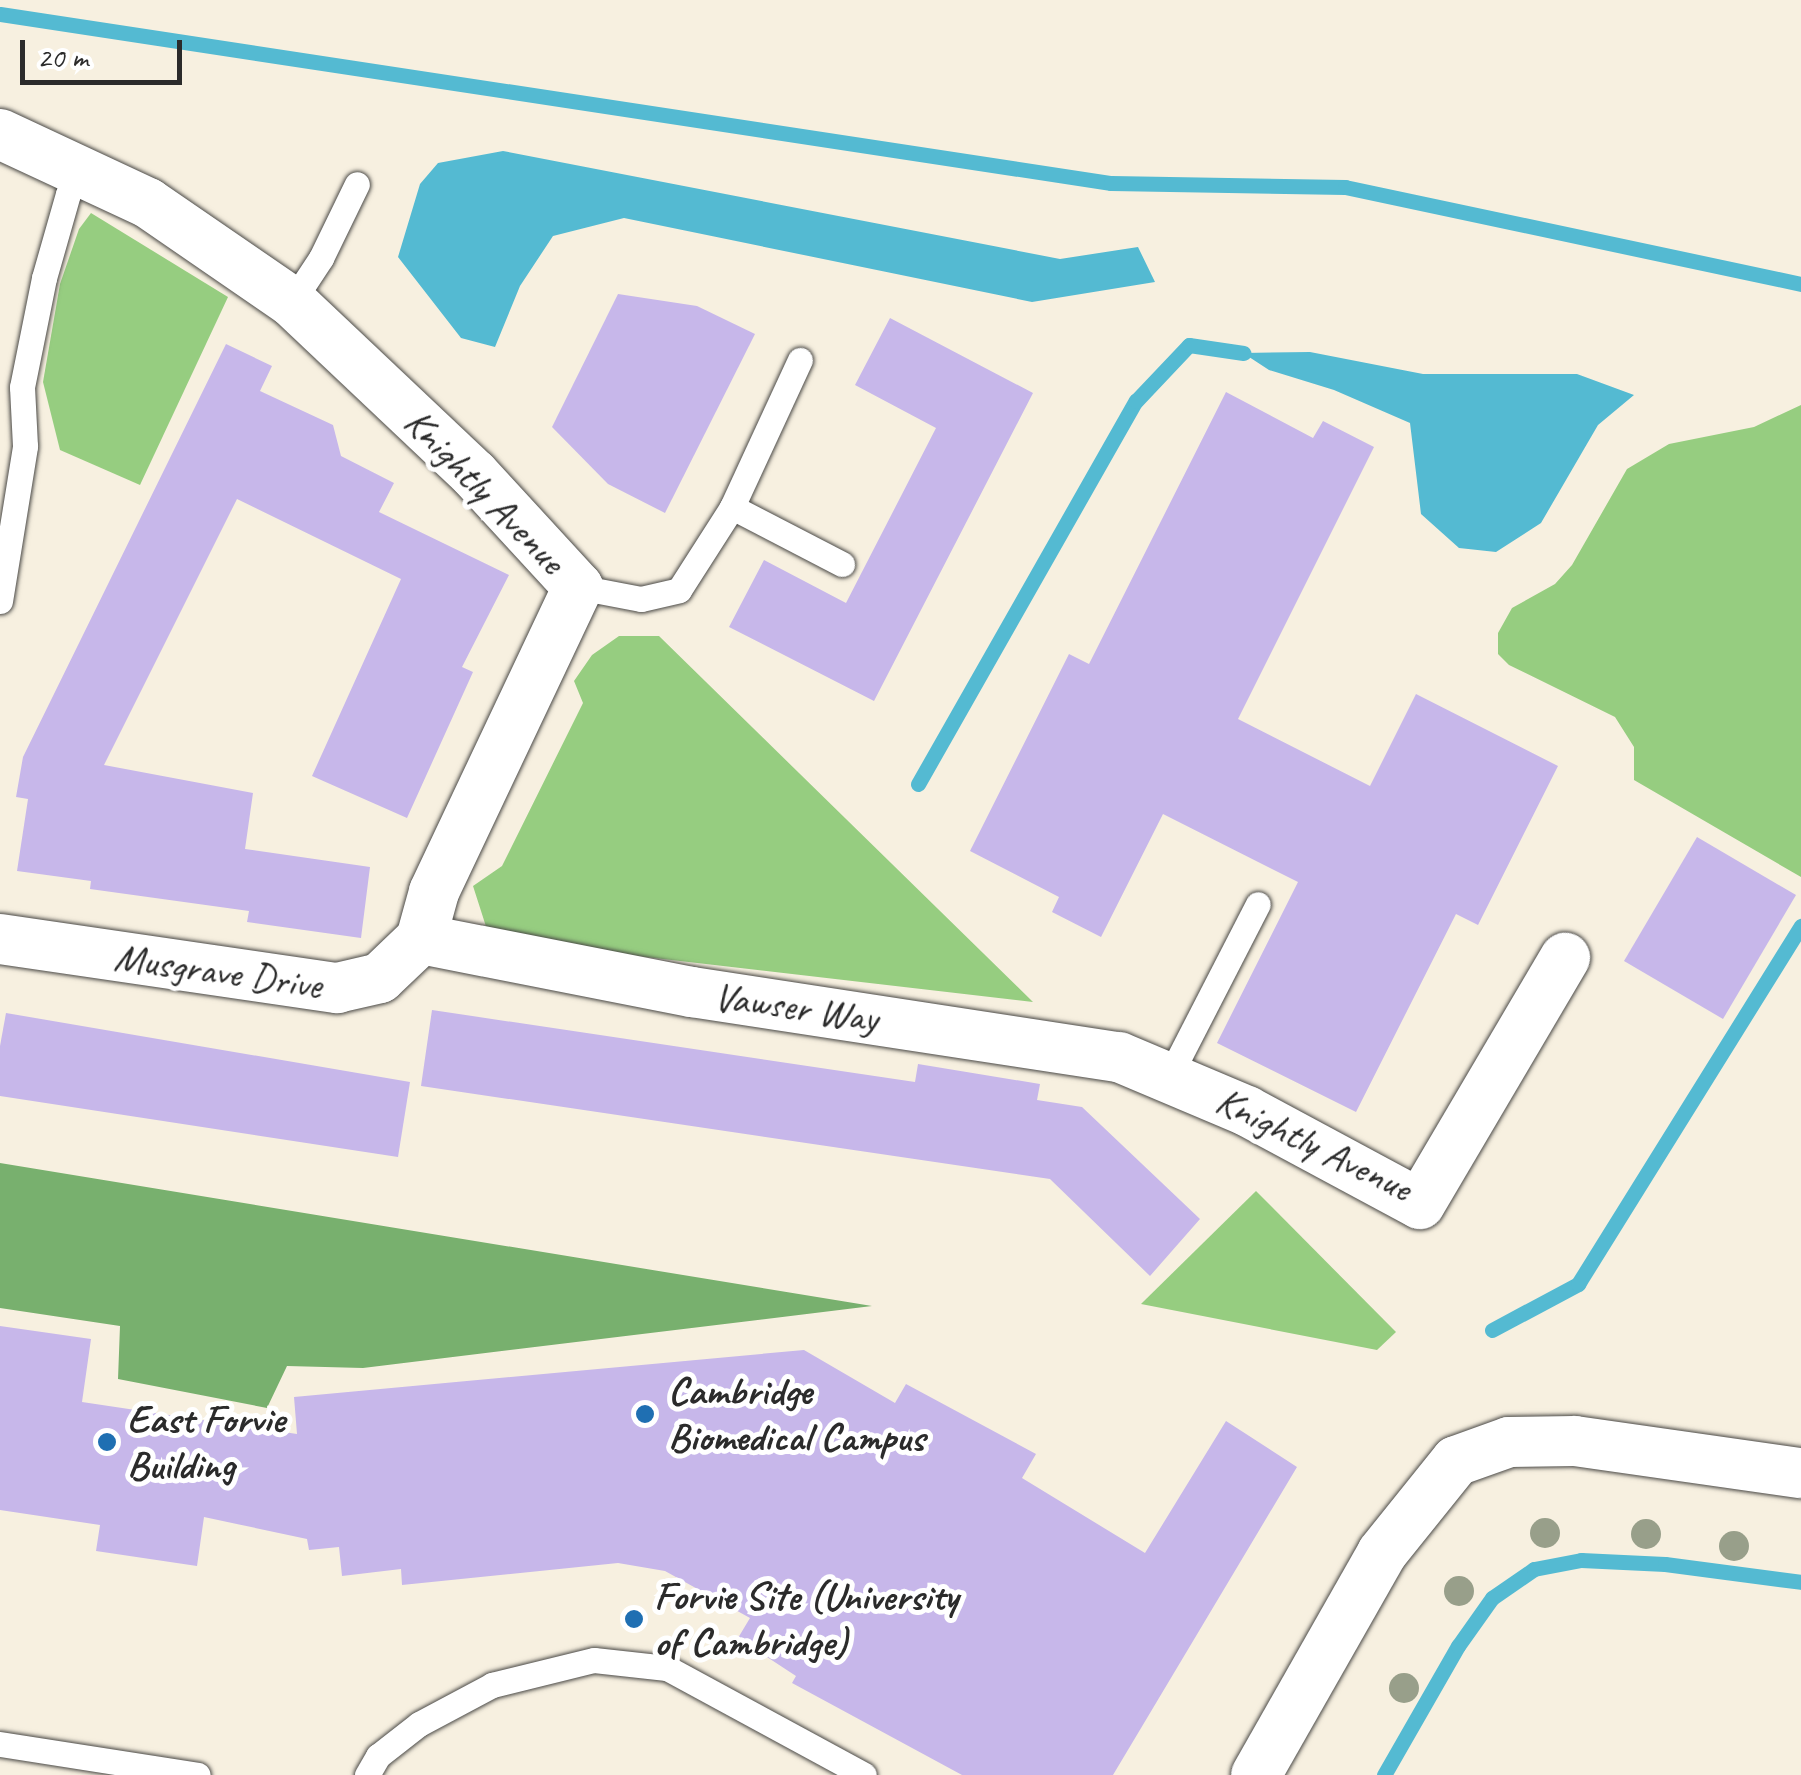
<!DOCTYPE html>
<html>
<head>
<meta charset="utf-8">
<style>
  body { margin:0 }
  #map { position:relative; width:1801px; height:1775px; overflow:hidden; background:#f7f0e0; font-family:Caveat,sans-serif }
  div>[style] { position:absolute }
  .green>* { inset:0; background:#96cd80 }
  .forest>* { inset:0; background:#78b06e }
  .water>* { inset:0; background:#54bad2 }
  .stream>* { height:15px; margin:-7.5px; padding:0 7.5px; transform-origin:7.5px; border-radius:7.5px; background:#54bad2 }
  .building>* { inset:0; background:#c7b7ea }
  .roads { filter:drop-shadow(0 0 2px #4a4946) drop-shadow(0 0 2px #4a4946) }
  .service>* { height:25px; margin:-12.5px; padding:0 12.5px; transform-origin:12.5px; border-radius:12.5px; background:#fff }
  .minor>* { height:50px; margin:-25px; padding:0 25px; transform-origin:25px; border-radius:25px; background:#fff }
  .trees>* { width:30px; height:30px; margin:-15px; border-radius:50%; background:#989f8a }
  .dots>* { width:28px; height:28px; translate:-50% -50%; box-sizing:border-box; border:5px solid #fff; border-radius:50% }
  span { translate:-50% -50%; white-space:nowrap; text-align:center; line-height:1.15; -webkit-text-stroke:10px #fff; paint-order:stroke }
  .street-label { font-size:40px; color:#2b2b2b }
  .poi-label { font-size:40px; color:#2b2b2b; font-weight:700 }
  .left { translate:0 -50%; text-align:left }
  .scale { position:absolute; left:20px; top:40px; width:162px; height:45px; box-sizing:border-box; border:5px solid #2b2b2b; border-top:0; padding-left:12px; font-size:30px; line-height:35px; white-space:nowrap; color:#2b2b2b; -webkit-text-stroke:8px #fff; paint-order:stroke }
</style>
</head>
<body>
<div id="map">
  <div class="green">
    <i style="clip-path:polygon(91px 213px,228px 297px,140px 485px,60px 450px,43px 382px,60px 284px,79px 229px)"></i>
    <i style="clip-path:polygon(1801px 405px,1801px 877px,1634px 780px,1634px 747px,1615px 717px,1509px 665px,1498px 654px,1498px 633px,1512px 608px,1555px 584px,1572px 565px,1627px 469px,1669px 444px,1754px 427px)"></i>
    <i style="clip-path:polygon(619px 636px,659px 636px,1033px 1002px,490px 939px,473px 886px,502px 866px,583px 703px,574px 681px,592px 655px)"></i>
    <i style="clip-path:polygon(1256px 1191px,1396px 1332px,1377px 1350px,1141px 1304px)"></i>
  </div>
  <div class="forest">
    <i style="clip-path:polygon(0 1163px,872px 1306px,363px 1368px,287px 1366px,267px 1408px,118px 1379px,120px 1326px,0 1308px)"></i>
  </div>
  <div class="water">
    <i style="clip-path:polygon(503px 151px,1060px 259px,1138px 247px,1155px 282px,1032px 302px,624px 218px,553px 236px,520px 286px,495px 347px,461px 338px,398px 257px,420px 184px,438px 163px)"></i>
    <i style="clip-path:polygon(1310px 352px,1423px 374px,1577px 374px,1634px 395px,1598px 425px,1541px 523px,1496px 552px,1459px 548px,1421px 514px,1410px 423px,1334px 390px,1269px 370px,1243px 353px)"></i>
  </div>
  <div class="stream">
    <i style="left:0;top:14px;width:1124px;rotate:8.65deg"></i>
    <i style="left:1111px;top:183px;width:234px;rotate:1deg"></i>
    <i style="left:1345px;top:187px;width:466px;rotate:12deg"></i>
    <i style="left:918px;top:784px;width:441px;rotate:-60.4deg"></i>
    <i style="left:1136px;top:401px;width:77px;rotate:-46.6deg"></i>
    <i style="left:1189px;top:345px;width:55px;rotate:8.4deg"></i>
    <i style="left:1492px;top:1330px;width:98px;rotate:-28.1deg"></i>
    <i style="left:1578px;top:1284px;width:422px;rotate:-58.1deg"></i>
    <i style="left:1384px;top:1775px;width:149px;rotate:-60.2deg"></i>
    <i style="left:1458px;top:1646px;width:59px;rotate:-54.7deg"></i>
    <i style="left:1492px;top:1598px;width:51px;rotate:-34.6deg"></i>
    <i style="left:1534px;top:1569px;width:48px;rotate:-10.8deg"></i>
    <i style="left:1581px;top:1560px;width:84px;rotate:2.7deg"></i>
    <i style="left:1665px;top:1564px;width:137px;rotate:7.5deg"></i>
  </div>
  <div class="building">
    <i style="clip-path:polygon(618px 294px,697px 306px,755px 334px,665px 513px,608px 484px,552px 427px)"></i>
    <i style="clip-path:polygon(890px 318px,1033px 393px,874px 701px,729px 627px,764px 560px,846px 603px,936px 428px,855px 385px)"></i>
    <i style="clip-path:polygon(226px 344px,272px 366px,260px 391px,333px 425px,341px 456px,394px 483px,379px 512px,509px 575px,462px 667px,473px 672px,407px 818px,312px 776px,401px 579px,237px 499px,104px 765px,253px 793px,245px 849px,370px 867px,361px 938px,247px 922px,249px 911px,90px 889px,91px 881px,17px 871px,28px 799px,16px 797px,23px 757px)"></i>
    <i style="clip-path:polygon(1226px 392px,1313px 438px,1323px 421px,1374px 447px,1238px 719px,1370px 786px,1416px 694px,1558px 766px,1478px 925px,1456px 914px,1356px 1112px,1217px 1043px,1298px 882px,1163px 814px,1101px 937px,1052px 912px,1059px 897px,970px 851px,1069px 654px,1089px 664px)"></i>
    <i style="clip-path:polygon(1697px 837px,1796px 895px,1723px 1019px,1624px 961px)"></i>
    <i style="clip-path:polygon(432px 1010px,915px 1082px,918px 1064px,1040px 1084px,1037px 1100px,1082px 1107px,1200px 1219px,1150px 1276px,1050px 1179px,421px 1086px)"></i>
    <i style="clip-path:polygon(6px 1013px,410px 1082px,398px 1157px,0 1096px,0 1046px)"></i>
    <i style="clip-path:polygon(0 1326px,91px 1339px,82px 1402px,297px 1434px,294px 1397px,804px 1350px,895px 1403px,906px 1384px,1036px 1454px,1022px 1478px,1145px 1553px,1226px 1421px,1297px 1467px,1113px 1775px,962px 1775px,792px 1683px,796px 1676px,738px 1638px,750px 1618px,665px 1571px,618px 1563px,402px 1585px,401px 1569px,342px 1576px,339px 1547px,309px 1550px,307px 1539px,204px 1517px,197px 1566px,96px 1551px,100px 1525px,0 1510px)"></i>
  </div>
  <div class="roads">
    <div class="service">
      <i style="left:292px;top:302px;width:53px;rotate:-56.6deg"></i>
      <i style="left:321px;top:258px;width:82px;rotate:-64.1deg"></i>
      <i style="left:732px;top:507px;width:124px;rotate:27.4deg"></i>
      <i style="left:578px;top:587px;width:64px;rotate:10.8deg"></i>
      <i style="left:641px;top:599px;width:39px;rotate:-13deg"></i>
      <i style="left:679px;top:590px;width:98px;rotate:-57.4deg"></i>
      <i style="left:732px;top:507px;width:162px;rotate:-65.2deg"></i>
      <i style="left:0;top:601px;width:157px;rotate:-80.8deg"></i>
      <i style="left:25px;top:446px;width:59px;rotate:-92.9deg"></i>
      <i style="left:22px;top:387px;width:111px;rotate:-78.6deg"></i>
      <i style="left:44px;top:278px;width:87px;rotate:-74.1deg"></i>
      <i style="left:68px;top:194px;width:26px;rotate:-62deg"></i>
      <i style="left:1170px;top:1075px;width:192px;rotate:-62.8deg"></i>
      <i style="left:0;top:1744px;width:200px;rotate:8.9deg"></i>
      <i style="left:367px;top:1775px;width:22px;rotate:-60deg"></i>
      <i style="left:378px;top:1756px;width:52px;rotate:-38deg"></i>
      <i style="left:419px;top:1724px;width:83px;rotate:-28.1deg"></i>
      <i style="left:492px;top:1685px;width:105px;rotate:-13.8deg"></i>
      <i style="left:594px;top:1660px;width:73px;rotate:6.3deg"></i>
      <i style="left:667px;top:1668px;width:224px;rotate:28.5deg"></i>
    </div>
    <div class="minor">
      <i style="left:0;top:134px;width:163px;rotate:25deg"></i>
      <i style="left:148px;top:203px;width:175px;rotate:34.5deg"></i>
      <i style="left:292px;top:302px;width:250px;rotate:43.4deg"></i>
      <i style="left:474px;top:474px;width:154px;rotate:47.4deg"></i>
      <i style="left:578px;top:587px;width:337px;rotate:115.3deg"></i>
      <i style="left:434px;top:892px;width:49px;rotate:105.5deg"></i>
      <i style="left:0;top:939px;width:341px;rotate:8.3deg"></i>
      <i style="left:337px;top:988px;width:44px;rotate:-13.1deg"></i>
      <i style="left:380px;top:978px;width:57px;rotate:-43.6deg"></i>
      <i style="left:421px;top:939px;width:276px;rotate:11.1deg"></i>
      <i style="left:692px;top:992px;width:432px;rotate:8.7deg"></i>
      <i style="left:1119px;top:1057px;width:139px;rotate:22.9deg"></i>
      <i style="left:1247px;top:1111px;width:196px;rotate:28.3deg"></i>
      <i style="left:1420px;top:1204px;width:286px;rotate:-59.5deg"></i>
      <i style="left:1256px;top:1775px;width:255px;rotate:-60.4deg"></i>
      <i style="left:1382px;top:1553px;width:118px;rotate:-51.2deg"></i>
      <i style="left:1456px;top:1461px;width:56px;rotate:-19.7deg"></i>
      <i style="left:1509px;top:1442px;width:66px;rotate:-0.9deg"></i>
      <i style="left:1575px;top:1441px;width:228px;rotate:8.1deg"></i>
    </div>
  </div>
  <div class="trees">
    <i style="left:1545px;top:1533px"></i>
    <i style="left:1646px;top:1534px"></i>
    <i style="left:1734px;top:1546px"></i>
    <i style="left:1459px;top:1591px"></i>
    <i style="left:1404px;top:1688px"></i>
  </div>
  <div class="dots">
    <i style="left:645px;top:1414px;background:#1f6fb2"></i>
    <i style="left:107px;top:1442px;background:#1f6fb2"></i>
    <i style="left:634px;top:1619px;background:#1f6fb2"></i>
  </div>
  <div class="street-label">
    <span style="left:485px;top:491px;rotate:46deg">Knightly Avenue</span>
    <span style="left:218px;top:971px;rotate:8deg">Musgrave Drive</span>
    <span style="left:796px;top:1007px;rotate:8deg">Vawser Way</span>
    <span style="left:1314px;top:1144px;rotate:26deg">Knightly Avenue</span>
  </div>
  <div class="poi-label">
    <span class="left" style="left:668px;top:1414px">Cambridge<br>Biomedical Campus</span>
    <span class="left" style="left:127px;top:1442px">East Forvie<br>Building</span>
    <span class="left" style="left:654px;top:1619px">Forvie Site (University<br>of Cambridge)</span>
  </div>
  <div class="scale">20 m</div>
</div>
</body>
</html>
